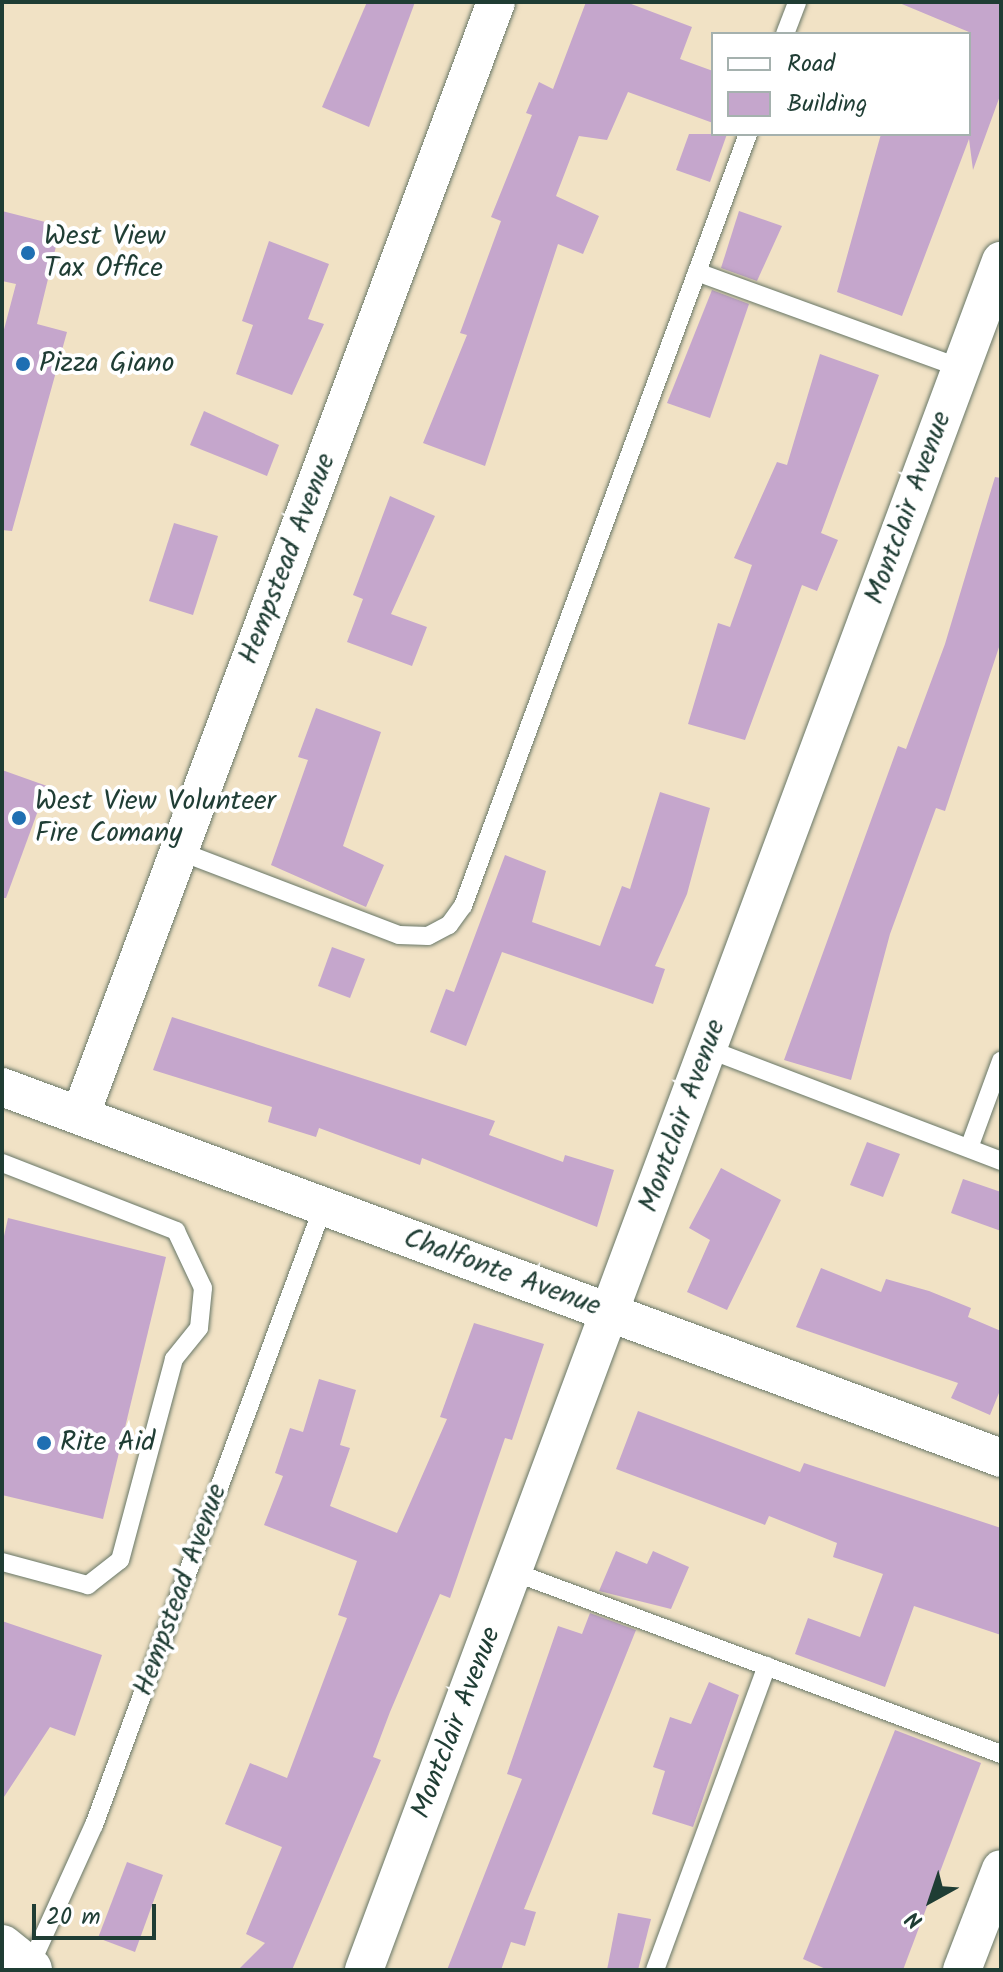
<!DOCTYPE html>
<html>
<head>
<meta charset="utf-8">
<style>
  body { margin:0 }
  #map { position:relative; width:1003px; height:1972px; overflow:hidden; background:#f1e2c5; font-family:Kalam,sans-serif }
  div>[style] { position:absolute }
  .building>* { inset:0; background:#c5a6cc }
  .roads { filter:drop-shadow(0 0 2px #687767) drop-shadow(0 0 2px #687767) }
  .service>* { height:18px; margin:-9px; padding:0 9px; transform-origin:9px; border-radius:9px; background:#fff }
  .minor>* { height:38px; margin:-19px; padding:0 19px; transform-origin:19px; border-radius:19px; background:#fff }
  .tertiary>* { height:44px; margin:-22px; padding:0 22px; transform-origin:22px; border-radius:22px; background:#fff }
  .dots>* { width:22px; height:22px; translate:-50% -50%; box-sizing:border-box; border:4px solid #fff; border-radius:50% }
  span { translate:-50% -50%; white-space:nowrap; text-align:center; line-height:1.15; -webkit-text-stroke:8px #fff; paint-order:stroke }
  .poi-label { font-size:28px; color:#1f3d34 }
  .left { translate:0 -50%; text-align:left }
  .street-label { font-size:28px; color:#1f3d34 }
  .frame { position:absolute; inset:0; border:4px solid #1f3d34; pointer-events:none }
  .legend { position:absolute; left:711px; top:32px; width:260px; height:104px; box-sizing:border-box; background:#fff; border:2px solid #a5b1ae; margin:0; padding:10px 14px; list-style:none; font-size:24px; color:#1f3d34 }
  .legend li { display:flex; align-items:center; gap:16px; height:40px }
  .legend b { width:40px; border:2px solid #a5b1ae }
  .north { position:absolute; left:891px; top:1860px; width:80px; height:80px; -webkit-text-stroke:6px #fff; paint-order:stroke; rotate:220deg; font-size:22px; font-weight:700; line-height:32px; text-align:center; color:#1f3d34 }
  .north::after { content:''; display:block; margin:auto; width:28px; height:36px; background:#1f3d34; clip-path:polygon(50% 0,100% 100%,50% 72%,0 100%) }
  .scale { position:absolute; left:32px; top:1904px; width:124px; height:36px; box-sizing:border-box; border:4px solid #1f3d34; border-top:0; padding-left:10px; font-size:24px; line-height:28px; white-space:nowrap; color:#1f3d34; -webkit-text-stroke:6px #fff; paint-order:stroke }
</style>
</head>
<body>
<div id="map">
  <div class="building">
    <i style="clip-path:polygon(367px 2px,415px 2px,369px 127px,322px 107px)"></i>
    <i style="clip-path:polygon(586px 2px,626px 2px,692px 27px,680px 59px,713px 71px,713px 123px,628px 92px,607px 140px,579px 136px,556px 196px,599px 216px,583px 254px,558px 244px,485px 466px,423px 443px,467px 335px,460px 333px,501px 221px,491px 217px,532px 115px,526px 113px,539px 82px,553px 89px)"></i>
    <i style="clip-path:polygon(897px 2px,1001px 2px,1001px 93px,973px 170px,969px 139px,902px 316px,837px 292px,881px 134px,969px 134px,969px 32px)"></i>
    <i style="clip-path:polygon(689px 134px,727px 134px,710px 182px,676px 170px)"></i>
    <i style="clip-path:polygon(2px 211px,61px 226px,37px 324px,67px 332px,12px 531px,2px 530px,2px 337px,16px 284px,2px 281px)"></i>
    <i style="clip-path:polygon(739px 211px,782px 226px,757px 281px,721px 268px)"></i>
    <i style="clip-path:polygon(269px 241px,329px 264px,308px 319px,324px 324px,292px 395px,236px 374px,253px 325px,242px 321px)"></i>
    <i style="clip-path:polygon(712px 290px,749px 304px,710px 418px,667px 403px)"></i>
    <i style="clip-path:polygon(820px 354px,879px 375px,821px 533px,838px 540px,817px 591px,802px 585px,745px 740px,688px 724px,718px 623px,730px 627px,752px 565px,734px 558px,777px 462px,787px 465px)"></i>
    <i style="clip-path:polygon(204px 411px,279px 445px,267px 476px,190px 445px)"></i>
    <i style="clip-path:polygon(995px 477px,1001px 478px,1001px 641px,945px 811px,936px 808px,890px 934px,851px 1080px,784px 1060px,898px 746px,906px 749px,945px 644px)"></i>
    <i style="clip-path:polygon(390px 496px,435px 516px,391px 614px,427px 627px,412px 666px,347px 642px,363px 599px,353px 595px)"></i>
    <i style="clip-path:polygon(174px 523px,218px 536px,193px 615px,149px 601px)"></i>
    <i style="clip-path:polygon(316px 708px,381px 732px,343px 846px,384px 865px,366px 907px,271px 865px,308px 760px,298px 757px)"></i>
    <i style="clip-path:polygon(2px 770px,47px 786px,6px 898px,2px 898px)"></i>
    <i style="clip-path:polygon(660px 792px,710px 808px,687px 894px,655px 966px,665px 969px,653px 1004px,502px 952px,466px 1046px,430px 1032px,446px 989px,454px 992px,505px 855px,546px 871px,532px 922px,600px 946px,622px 886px,630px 889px)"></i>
    <i style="clip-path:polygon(332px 947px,365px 959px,350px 998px,318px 986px)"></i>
    <i style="clip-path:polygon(172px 1017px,495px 1121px,489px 1135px,563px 1162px,565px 1155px,614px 1170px,597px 1227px,422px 1158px,420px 1165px,319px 1128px,316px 1137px,268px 1122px,272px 1107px,153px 1070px)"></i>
    <i style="clip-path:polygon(867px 1142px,900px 1154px,883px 1197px,850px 1185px)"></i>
    <i style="clip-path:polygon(721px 1168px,781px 1200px,727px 1310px,687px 1292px,710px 1240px,689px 1228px)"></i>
    <i style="clip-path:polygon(963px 1179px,1001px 1192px,1001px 1231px,951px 1213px)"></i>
    <i style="clip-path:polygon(8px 1218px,166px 1257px,103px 1519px,2px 1495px,2px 1245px)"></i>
    <i style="clip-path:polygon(821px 1268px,881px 1292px,886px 1279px,929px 1291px,971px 1308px,968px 1317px,1001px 1331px,1001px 1388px,990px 1415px,951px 1398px,958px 1383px,796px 1327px)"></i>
    <i style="clip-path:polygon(474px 1323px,544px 1344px,512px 1440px,505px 1438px,450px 1598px,440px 1594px,390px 1712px,373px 1757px,381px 1760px,292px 1970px,238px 1970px,265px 1943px,246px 1934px,282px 1847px,225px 1824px,250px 1763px,287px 1778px,347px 1618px,338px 1615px,357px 1561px,264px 1525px,283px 1476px,275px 1473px,290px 1428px,303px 1432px,319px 1379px,356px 1390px,340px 1445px,350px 1448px,330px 1506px,397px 1533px,447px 1419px,440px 1417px)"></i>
    <i style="clip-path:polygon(638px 1411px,800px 1472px,804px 1463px,1001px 1528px,1001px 1635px,914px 1606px,885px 1687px,795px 1654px,808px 1618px,860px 1637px,883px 1574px,833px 1557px,837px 1543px,769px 1516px,765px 1525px,616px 1469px)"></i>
    <i style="clip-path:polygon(616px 1551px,647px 1564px,653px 1551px,689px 1567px,671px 1609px,599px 1591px)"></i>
    <i style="clip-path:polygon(590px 1613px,636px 1630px,524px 1909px,536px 1912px,525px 1946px,511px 1942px,501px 1970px,447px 1970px,522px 1779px,507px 1774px,558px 1626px,582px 1634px)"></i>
    <i style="clip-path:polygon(2px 1621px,102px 1655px,75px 1736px,50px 1727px,2px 1800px)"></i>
    <i style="clip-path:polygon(709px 1682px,739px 1695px,693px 1827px,652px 1814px,665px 1771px,653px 1767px,670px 1717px,691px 1724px)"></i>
    <i style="clip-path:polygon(895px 1730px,981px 1763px,903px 1970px,828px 1970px,803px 1959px)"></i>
    <i style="clip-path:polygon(127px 1862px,163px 1875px,135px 1952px,98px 1938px)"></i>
    <i style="clip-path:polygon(618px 1913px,651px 1919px,638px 1970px,607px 1970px)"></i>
  </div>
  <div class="roads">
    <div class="service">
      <i style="left:785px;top:34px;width:34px;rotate:-69deg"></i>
      <i style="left:697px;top:272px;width:281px;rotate:20deg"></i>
      <i style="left:179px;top:851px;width:235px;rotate:20.9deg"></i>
      <i style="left:399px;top:935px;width:29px;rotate:2deg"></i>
      <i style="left:428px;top:936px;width:24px;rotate:-28deg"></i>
      <i style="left:449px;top:925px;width:24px;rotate:-54deg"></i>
      <i style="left:463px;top:906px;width:823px;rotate:-69.74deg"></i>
      <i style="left:708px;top:1049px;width:314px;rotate:20.9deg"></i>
      <i style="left:969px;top:1148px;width:93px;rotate:-69.8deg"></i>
      <i style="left:2px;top:1163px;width:187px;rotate:21.3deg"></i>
      <i style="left:176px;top:1231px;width:63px;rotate:64.7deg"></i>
      <i style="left:203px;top:1288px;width:40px;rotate:95.7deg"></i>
      <i style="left:199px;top:1328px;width:40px;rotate:129deg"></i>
      <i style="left:174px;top:1359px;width:208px;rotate:105deg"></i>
      <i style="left:120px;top:1560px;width:41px;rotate:142deg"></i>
      <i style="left:88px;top:1585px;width:89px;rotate:-165deg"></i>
      <i style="left:514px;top:1572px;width:520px;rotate:20.49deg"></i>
      <i style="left:29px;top:1968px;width:157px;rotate:-65.6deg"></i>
      <i style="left:94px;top:1825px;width:659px;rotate:-69.67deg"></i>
      <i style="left:655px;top:1970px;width:324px;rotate:-69.8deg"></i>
    </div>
    <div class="minor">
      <i style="left:2px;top:1087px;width:1066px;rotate:20.37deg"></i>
      <i style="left:80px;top:1116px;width:1189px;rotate:-69.52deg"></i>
      <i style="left:364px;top:1970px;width:1824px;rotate:-69.56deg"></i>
      <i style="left:962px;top:1970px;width:108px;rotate:-68.9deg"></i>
    </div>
    <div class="tertiary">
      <i style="left:2px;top:1947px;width:36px;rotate:39deg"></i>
    </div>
  </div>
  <div class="dots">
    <i style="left:28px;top:253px;background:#1f6fb2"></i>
    <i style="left:23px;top:364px;background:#1f6fb2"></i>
    <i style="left:19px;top:818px;background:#1f6fb2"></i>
    <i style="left:44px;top:1443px;background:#1f6fb2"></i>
  </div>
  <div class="poi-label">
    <span class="left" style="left:44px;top:253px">West View<br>Tax Office</span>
    <span class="left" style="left:39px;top:364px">Pizza Giano</span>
    <span class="left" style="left:35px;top:818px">West View Volunteer<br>Fire Comany</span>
    <span class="left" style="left:60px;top:1443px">Rite Aid</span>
  </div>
  <div class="street-label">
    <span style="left:909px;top:508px;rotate:-70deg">Montclair Avenue</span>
    <span style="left:288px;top:559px;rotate:-69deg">Hempstead Avenue</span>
    <span style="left:683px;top:1116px;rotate:-70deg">Montclair Avenue</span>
    <span style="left:502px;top:1273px;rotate:20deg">Chalfonte Avenue</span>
    <span style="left:181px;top:1590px;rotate:-70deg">Hempstead Avenue</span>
    <span style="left:457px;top:1723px;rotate:-69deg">Montclair Avenue</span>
  </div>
  <div class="frame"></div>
  <ul class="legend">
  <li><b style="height:10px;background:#fff"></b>Road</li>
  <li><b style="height:22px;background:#c5a6cc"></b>Building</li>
  </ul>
  <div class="north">N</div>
  <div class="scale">20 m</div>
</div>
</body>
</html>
